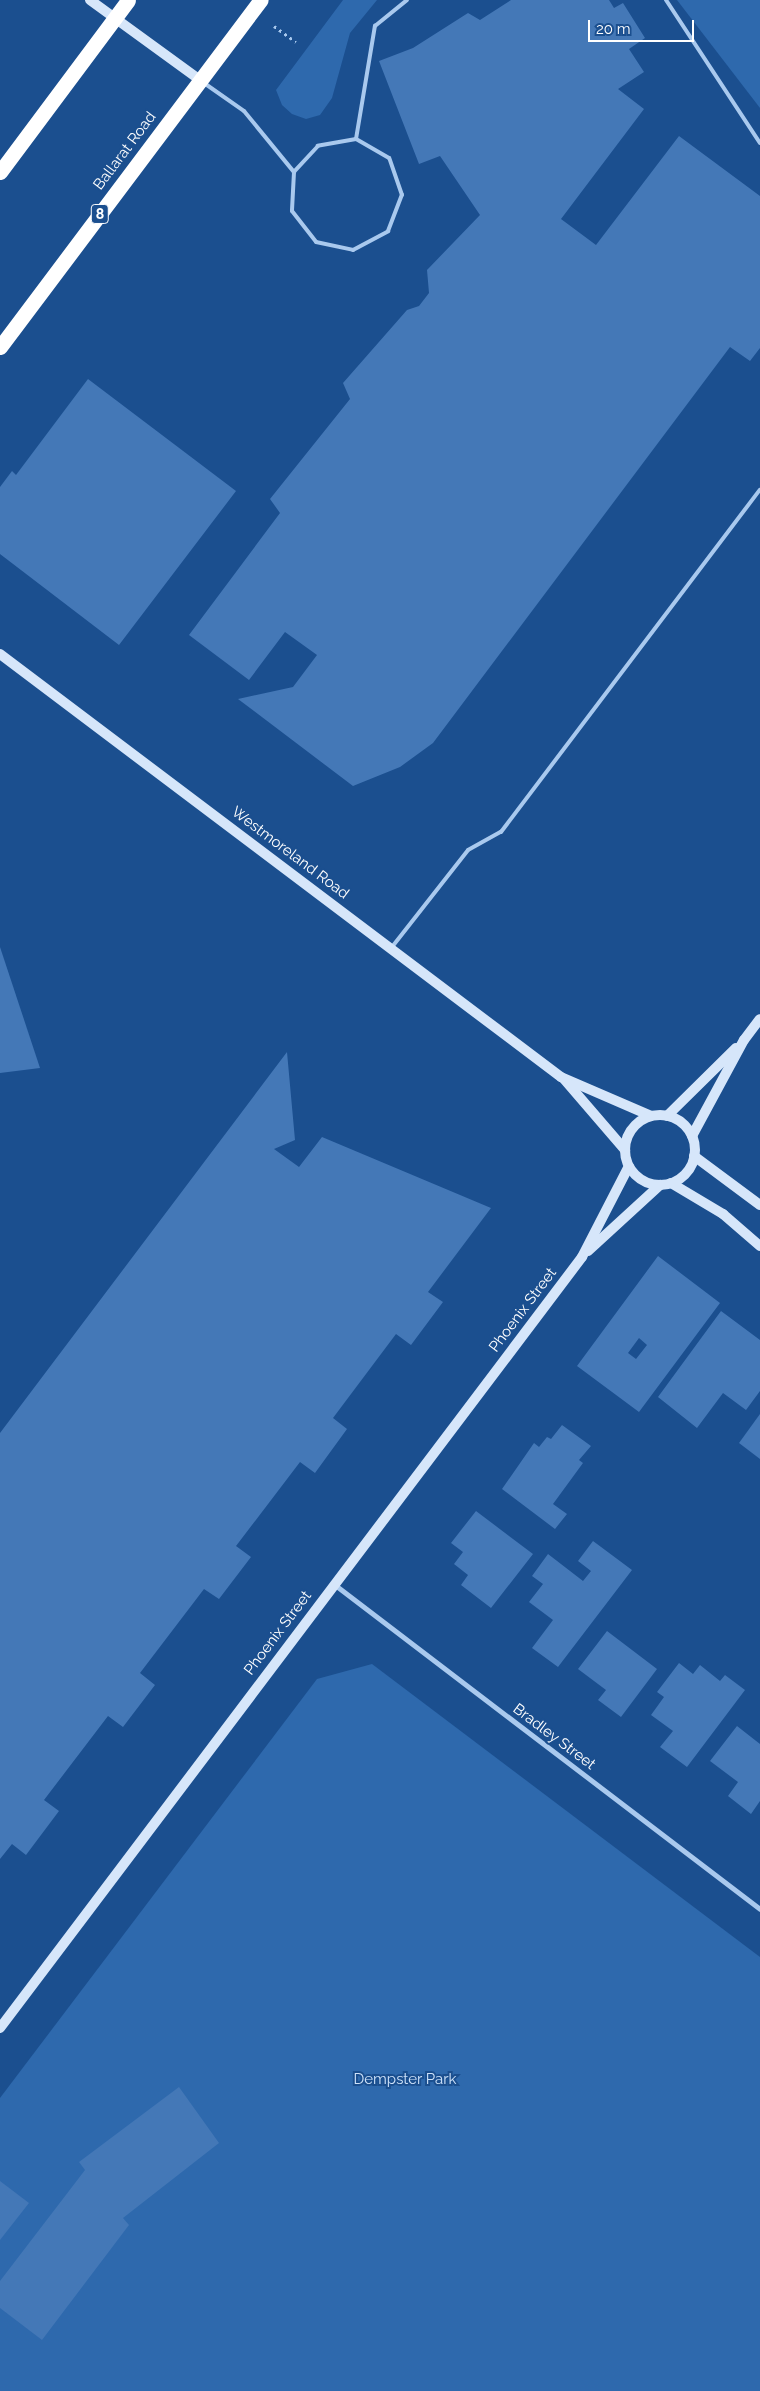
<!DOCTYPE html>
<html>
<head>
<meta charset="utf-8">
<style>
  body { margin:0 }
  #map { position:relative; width:760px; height:2391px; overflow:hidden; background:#1b4f8f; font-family:Raleway,sans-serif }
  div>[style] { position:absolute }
  .green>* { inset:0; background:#2e69ad }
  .building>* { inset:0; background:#4478b7 }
  .path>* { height:3px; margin-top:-1.5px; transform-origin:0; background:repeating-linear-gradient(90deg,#a9c9ee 0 2.5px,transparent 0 6.5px) }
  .lane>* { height:4px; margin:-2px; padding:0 2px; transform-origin:2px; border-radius:2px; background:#a9c9ee }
  .street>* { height:5px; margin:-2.5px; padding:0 2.5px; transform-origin:2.5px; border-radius:2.5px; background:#a9c9ee }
  .secondary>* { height:10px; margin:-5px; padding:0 5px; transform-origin:5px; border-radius:5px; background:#d6e6fa }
  .secondary>.ring { margin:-5px; padding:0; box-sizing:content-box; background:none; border:10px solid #d6e6fa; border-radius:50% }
  .highway>* { height:15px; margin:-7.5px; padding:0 7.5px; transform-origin:7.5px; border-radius:7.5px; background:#fff }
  span { translate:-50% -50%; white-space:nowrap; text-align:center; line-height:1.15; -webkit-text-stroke:4px #1b4f8f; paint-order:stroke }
  .shield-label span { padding:1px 4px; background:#1b4f8f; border:1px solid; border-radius:4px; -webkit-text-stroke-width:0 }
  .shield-label { font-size:14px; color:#fff; font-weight:700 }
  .street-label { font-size:15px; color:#fff }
  .park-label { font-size:15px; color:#cfe3fa }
  .scale { position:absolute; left:588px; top:20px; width:106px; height:22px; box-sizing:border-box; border:2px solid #fff; border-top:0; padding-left:6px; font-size:15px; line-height:18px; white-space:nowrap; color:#fff; -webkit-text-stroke:4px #1b4f8f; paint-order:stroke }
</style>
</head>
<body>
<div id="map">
  <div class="green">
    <i style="clip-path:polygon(343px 0,377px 0,350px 33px,332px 98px,320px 115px,306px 119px,292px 114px,282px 105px,276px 90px)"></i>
    <i style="clip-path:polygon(677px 0,760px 0,760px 108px)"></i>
    <i style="clip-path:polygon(372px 1664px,760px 1957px,760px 2391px,0 2391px,0 2098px,317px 1679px)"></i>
  </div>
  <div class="building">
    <i style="clip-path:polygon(511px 0,609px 0,614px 8px,623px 3px,645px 38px,629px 49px,644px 72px,618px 89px,644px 109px,561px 219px,596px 245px,679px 136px,760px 196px,760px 348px,750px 361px,730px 347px,433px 743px,400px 767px,353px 786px,238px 699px,293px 687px,317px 655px,285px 632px,249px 680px,189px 635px,280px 513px,270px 499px,350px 399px,343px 383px,407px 310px,419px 306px,429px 293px,427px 270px,480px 215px,440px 156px,419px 164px,379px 61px,413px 48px,468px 13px,480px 20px)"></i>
    <i style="clip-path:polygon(88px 379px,236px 491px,119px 645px,0 554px,0 487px,12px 471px,16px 475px)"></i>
    <i style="clip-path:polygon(0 947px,40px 1068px,0 1073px)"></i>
    <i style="clip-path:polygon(287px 1052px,295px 1140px,274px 1149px,299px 1167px,322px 1137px,491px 1208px,428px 1292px,443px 1302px,411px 1345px,396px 1334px,333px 1418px,347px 1429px,315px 1473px,300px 1462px,236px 1546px,251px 1557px,219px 1599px,204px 1589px,140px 1673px,155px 1685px,123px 1727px,108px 1716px,44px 1800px,59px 1811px,26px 1855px,12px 1844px,0 1859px,0 1433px)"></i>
    <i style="clip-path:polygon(evenodd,658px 1256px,720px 1303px,639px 1412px,577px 1366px,658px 1256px,639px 1338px,647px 1345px,636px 1359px,628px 1353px,639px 1338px)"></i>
    <i style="clip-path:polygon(721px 1311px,760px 1340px,760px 1391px,746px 1410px,723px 1393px,697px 1428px,658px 1397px)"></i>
    <i style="clip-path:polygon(760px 1414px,760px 1459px,739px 1443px)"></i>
    <i style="clip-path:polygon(562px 1425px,591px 1446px,579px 1460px,583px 1463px,553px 1504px,567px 1514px,555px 1529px,502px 1489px,534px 1443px,539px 1447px,547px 1437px,551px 1439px)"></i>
    <i style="clip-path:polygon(476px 1511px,533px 1554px,491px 1608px,461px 1585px,468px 1575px,454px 1564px,463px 1552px,451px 1543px)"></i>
    <i style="clip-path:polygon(593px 1541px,632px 1570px,558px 1667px,532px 1648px,553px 1620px,529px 1602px,543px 1584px,532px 1576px,548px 1554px,583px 1581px,591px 1571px,578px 1561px)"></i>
    <i style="clip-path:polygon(607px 1631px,657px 1669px,621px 1717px,598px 1700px,606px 1690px,578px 1669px)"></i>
    <i style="clip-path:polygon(679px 1663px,693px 1674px,700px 1665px,720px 1681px,725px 1675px,745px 1690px,687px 1767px,660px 1747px,673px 1731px,651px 1715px,664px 1697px,657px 1692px)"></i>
    <i style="clip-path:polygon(737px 1726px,760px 1744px,760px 1801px,751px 1814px,728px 1796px,738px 1782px,710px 1761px)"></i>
    <i style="clip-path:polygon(179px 2087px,219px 2143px,123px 2218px,129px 2225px,42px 2340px,0 2308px,0 2281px,85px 2170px,79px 2162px)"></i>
    <i style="clip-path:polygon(0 2181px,29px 2203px,0 2240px)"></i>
  </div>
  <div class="path">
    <i style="left:274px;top:26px;width:27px;rotate:36deg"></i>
  </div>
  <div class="lane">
    <i style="left:666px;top:0;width:171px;rotate:56.7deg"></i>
    <i style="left:204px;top:83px;width:49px;rotate:35deg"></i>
    <i style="left:244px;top:111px;width:79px;rotate:50.7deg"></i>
    <i style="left:294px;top:172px;width:39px;rotate:93deg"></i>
    <i style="left:292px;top:211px;width:39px;rotate:52deg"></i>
    <i style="left:316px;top:242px;width:38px;rotate:12deg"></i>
    <i style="left:353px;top:250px;width:40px;rotate:-28deg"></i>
    <i style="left:388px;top:231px;width:39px;rotate:-69deg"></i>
    <i style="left:402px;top:195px;width:39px;rotate:-109deg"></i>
    <i style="left:389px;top:158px;width:38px;rotate:-150deg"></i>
    <i style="left:356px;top:139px;width:39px;rotate:170deg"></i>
    <i style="left:318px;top:146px;width:35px;rotate:133deg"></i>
    <i style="left:356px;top:139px;width:115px;rotate:-80.5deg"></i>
    <i style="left:375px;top:26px;width:41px;rotate:-39.1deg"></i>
    <i style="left:392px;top:947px;width:123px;rotate:-51.9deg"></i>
    <i style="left:468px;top:850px;width:38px;rotate:-29deg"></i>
    <i style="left:501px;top:832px;width:429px;rotate:-52.9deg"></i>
  </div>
  <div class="street">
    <i style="left:335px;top:1585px;width:534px;rotate:37.32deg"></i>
  </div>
  <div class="secondary">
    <i style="left:90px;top:0;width:136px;rotate:36deg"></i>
    <i style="left:0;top:654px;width:703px;rotate:37.02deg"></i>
    <i style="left:561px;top:1077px;width:98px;rotate:23.4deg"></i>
    <i style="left:564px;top:1079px;width:94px;rotate:49.3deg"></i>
    <i class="ring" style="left:625px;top:1115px;width:60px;height:60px"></i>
    <i style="left:667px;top:1116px;width:97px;rotate:-44.6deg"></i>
    <i style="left:692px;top:1136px;width:109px;rotate:-61.6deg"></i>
    <i style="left:744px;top:1040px;width:26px;rotate:-53deg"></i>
    <i style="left:694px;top:1156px;width:82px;rotate:36.6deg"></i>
    <i style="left:671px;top:1183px;width:61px;rotate:30.8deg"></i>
    <i style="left:723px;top:1214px;width:49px;rotate:40.9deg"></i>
    <i style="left:588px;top:1251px;width:98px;rotate:-42.5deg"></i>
    <i style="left:0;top:2028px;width:966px;rotate:-52.95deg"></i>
    <i style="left:582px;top:1257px;width:102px;rotate:-62.7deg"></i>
  </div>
  <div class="highway">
    <i style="left:0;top:172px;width:214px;rotate:-53.3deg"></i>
    <i style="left:0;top:347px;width:434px;rotate:-53.1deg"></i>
  </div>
  <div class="shield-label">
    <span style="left:100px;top:214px">8</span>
  </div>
  <div class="street-label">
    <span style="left:125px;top:151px;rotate:-53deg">Ballarat Road</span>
    <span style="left:290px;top:853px;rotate:37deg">Westmoreland Road</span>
    <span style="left:523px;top:1310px;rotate:-53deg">Phoenix Street</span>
    <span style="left:278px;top:1633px;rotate:-53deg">Phoenix Street</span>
    <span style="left:554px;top:1737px;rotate:37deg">Bradley Street</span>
  </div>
  <div class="park-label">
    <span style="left:405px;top:2080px">Dempster Park</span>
  </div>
  <div class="scale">20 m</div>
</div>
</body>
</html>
